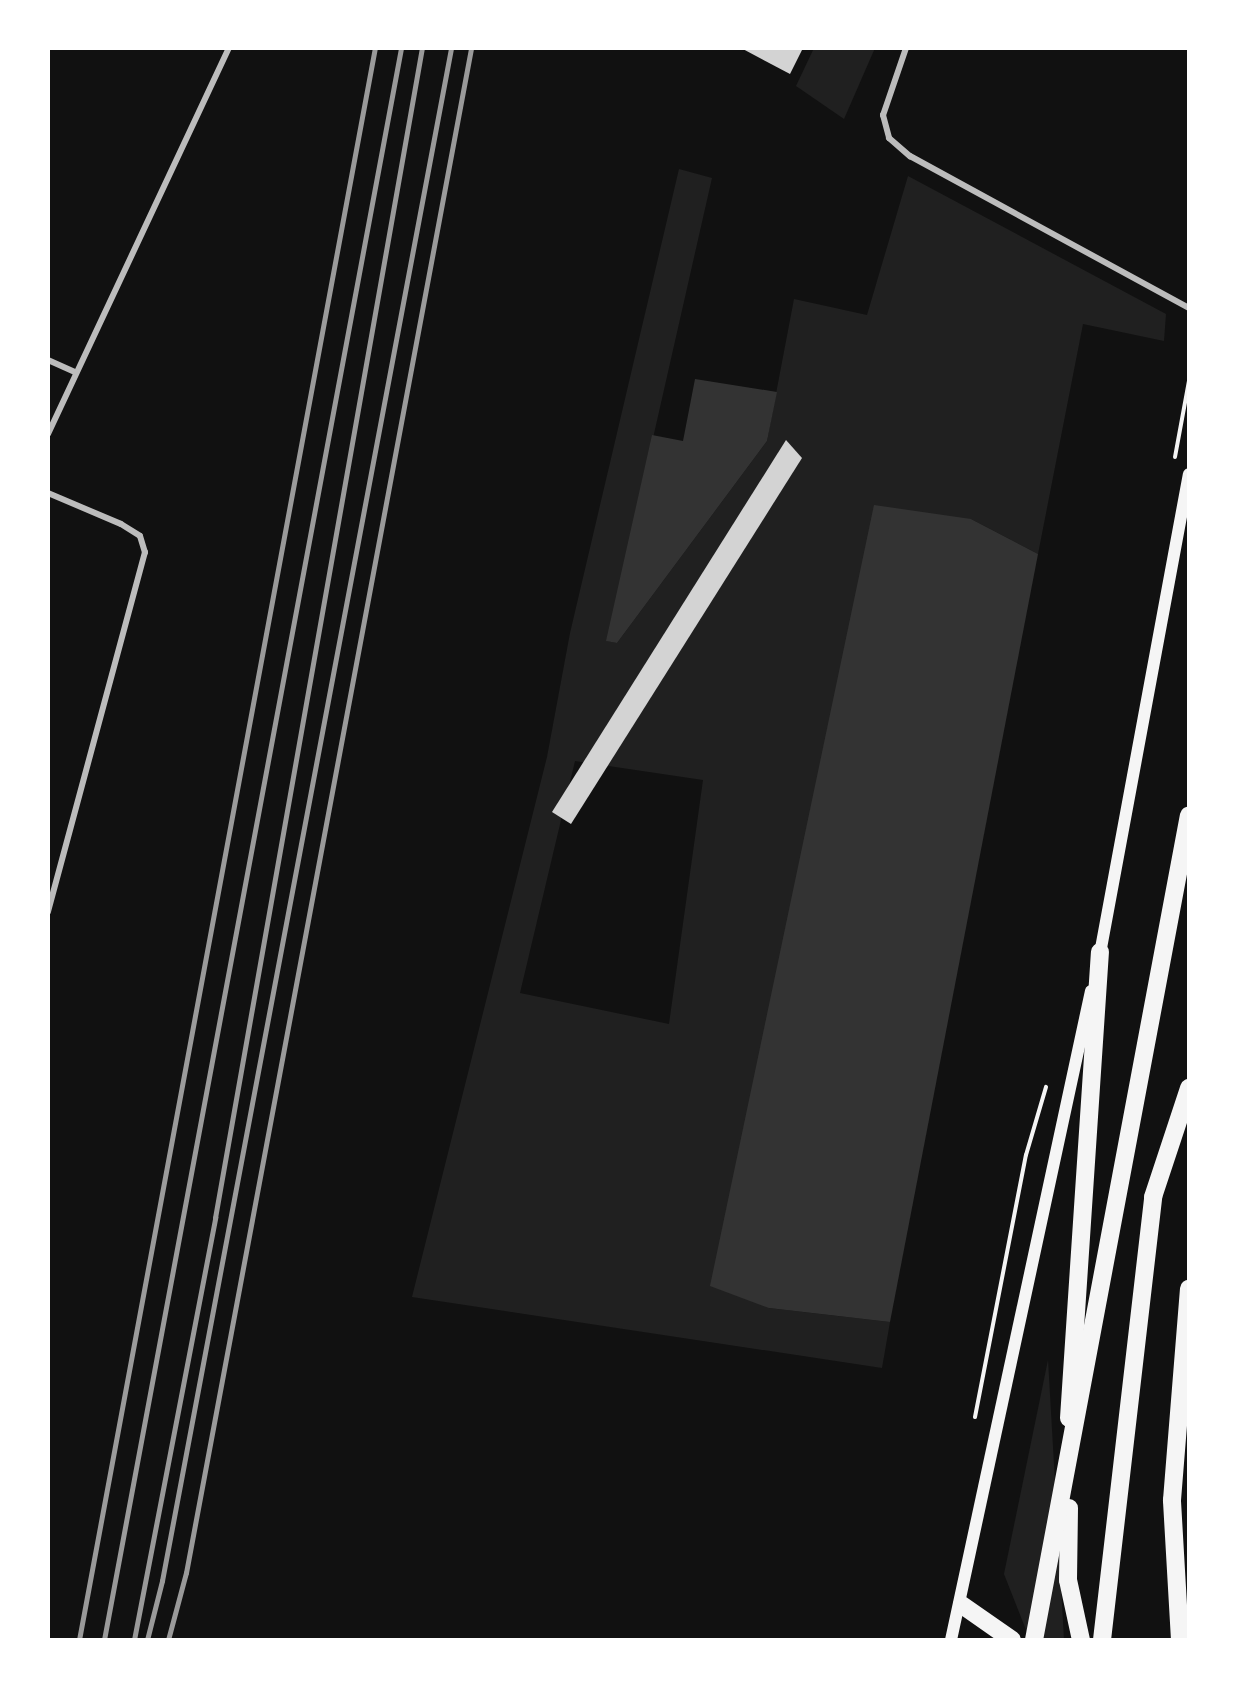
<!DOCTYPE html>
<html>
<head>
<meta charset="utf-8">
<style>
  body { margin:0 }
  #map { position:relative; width:1237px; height:1688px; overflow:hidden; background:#111; font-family:Jost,sans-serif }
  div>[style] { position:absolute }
  .green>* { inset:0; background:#202020 }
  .water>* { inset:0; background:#333 }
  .building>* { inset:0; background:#d3d3d3 }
  .path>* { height:4px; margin:-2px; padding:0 2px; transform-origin:2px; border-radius:2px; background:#f5f5f5 }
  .minor>* { height:6px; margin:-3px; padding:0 3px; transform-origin:3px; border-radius:3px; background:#bcbcbc }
  .secondary>* { height:12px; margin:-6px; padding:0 6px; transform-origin:6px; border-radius:6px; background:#f5f5f5 }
  .motorway>* { height:18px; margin:-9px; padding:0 9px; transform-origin:9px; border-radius:9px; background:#f5f5f5 }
  .rail>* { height:4.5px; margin:-2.25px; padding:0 2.25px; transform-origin:2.25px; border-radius:2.25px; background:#9a9a9a }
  span { translate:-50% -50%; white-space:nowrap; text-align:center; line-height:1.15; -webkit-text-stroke:6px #fff; paint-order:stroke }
  .frame { position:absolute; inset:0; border:50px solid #fff; pointer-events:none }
</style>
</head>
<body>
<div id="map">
  <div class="green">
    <i style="clip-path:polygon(814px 48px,875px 48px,844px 119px,796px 86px)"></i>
    <i style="clip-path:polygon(evenodd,679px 169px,712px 178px,607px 641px,617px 643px,767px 441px,794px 299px,867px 315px,908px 176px,1166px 314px,1164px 341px,1083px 324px,1038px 554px,971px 519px,769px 1308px,890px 1322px,882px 1368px,412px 1297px,547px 757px,570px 633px,679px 169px,575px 761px,703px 780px,669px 1024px,520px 993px,575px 761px)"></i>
    <i style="clip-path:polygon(1048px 1360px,1064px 1640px,1030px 1640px,1004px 1574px)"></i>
  </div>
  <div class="water">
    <i style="clip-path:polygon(695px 379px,777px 392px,767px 441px,617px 643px,606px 641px,652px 435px,683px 441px)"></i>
    <i style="clip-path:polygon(874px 505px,971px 519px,1038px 554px,890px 1322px,769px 1308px,710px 1286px)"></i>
  </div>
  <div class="building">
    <i style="clip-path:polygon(741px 48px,803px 48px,790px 74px)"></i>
    <i style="clip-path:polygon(786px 440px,802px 458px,571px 824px,552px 812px)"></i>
  </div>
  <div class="path">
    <i style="left:1175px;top:457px;width:77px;rotate:-79.6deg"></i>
    <i style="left:48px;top:1353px;width:15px;rotate:90deg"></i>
    <i style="left:975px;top:1417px;width:267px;rotate:-79deg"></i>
    <i style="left:1026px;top:1155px;width:71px;rotate:-73.6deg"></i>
  </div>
  <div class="minor">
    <i style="left:906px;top:48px;width:71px;rotate:108.9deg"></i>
    <i style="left:883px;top:115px;width:24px;rotate:75deg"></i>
    <i style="left:889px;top:138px;width:28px;rotate:41deg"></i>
    <i style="left:910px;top:156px;width:318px;rotate:28.6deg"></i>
    <i style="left:48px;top:360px;width:30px;rotate:24deg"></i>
    <i style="left:48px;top:434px;width:426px;rotate:-64.9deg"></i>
    <i style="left:48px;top:493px;width:79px;rotate:23deg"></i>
    <i style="left:121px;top:524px;width:22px;rotate:32deg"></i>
    <i style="left:140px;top:536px;width:17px;rotate:73deg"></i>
    <i style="left:145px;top:552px;width:373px;rotate:105.1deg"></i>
  </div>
  <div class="secondary">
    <i style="left:1099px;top:959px;width:493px;rotate:-79.5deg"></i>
    <i style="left:951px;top:1640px;width:664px;rotate:-77.83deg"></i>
  </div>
  <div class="motorway">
    <i style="left:1069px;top:1418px;width:467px;rotate:-86.2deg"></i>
    <i style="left:1069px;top:1508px;width:72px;rotate:90.8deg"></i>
    <i style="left:1068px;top:1580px;width:61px;rotate:77.8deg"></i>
    <i style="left:962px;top:1605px;width:61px;rotate:35deg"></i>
    <i style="left:1034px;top:1640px;width:839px;rotate:-79.36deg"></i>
    <i style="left:1102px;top:1640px;width:446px;rotate:-83.4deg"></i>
    <i style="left:1153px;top:1197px;width:115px;rotate:-71.7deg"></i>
    <i style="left:1180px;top:1640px;width:140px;rotate:-93.3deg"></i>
    <i style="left:1172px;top:1500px;width:212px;rotate:-85.4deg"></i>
  </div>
  <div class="rail">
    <i style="left:79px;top:1640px;width:1619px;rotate:-79.47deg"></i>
    <i style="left:104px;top:1640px;width:1619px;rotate:-79.43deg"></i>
    <i style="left:134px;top:1640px;width:430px;rotate:-79.1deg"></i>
    <i style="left:215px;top:1218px;width:1188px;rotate:-79.97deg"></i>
    <i style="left:147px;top:1640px;width:61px;rotate:-75.7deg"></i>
    <i style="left:162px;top:1581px;width:1560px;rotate:-79.32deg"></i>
    <i style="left:168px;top:1640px;width:69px;rotate:-75deg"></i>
    <i style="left:186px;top:1573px;width:1551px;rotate:-79.41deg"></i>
  </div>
  <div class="frame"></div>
</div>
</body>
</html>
